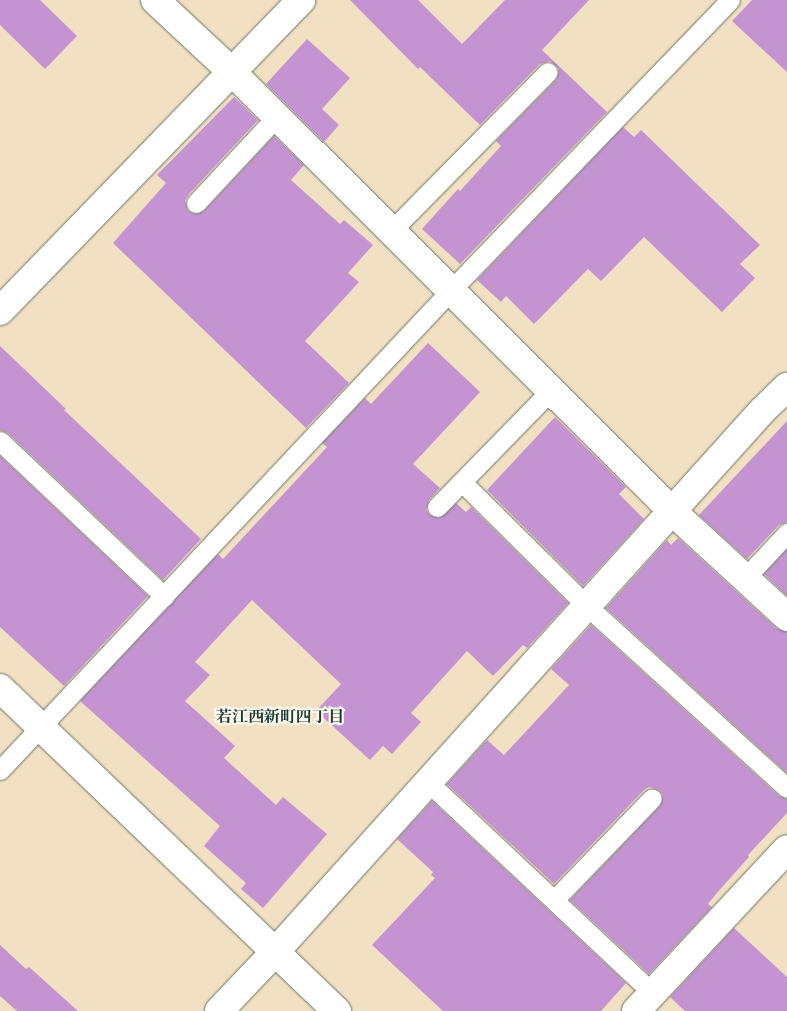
<!DOCTYPE html>
<html>
<head>
<meta charset="utf-8">
<style>
  body { margin:0 }
  #map { position:relative; width:787px; height:1011px; overflow:hidden; background:#f2e0c2; font-family:"IM FELL French Canon","Noto Serif JP",serif }
  div>[style] { position:absolute }
  .building>* { inset:0; background:#c494d2 }
  .roads { filter:drop-shadow(0 0 1px #697666) drop-shadow(0 0 1px #697666) }
  .service>* { height:19px; margin:-9.5px; padding:0 9.5px; transform-origin:9.5px; border-radius:9.5px; background:#fff }
  .minor>* { height:28px; margin:-14px; padding:0 14px; transform-origin:14px; border-radius:14px; background:#fff }
  span { translate:-50% -50%; white-space:nowrap; text-align:center; line-height:1.15; -webkit-text-stroke:4.5px #fbf7ec; paint-order:stroke }
  .neighbourhood-label { font-size:16px; color:#1f3d34; font-weight:700 }
</style>
</head>
<body>
<div id="map">
  <div class="building">
    <i style="clip-path:polygon(0 0,40px 0,77px 36px,45px 69px,0 25px)"></i>
    <i style="clip-path:polygon(350px 0,418px 0,462px 44px,505px 0,589px 0,542px 50px,607px 112px,460px 264px,422px 229px,458px 189px,460px 191px,501px 146px,496px 141px,556px 80px,559px 69px,550px 61px,540px 64px,480px 125px,420px 67px,418px 69px)"></i>
    <i style="clip-path:polygon(752px 0,787px 0,787px 72px,732px 21px)"></i>
    <i style="clip-path:polygon(307px 39px,350px 78px,322px 109px,339px 125px,324px 142px,266px 84px)"></i>
    <i style="clip-path:polygon(234px 97px,258px 120px,188px 195px,185px 201px,188px 211px,194px 214px,204px 211px,274px 136px,304px 165px,291px 180px,340px 224px,344px 220px,373px 245px,348px 273px,359px 282px,305px 341px,349px 383px,306px 428px,113px 243px,166px 183px,157px 175px)"></i>
    <i style="clip-path:polygon(623px 127px,634px 137px,641px 130px,760px 245px,740px 264px,755px 278px,722px 312px,644px 237px,601px 281px,588px 269px,534px 324px,506px 296px,501px 302px,477px 280px)"></i>
    <i style="clip-path:polygon(428px 343px,480px 392px,413px 464px,440px 488px,429px 500px,426px 510px,430px 515px,440px 518px,456px 503px,466px 512px,471px 507px,568px 603px,527px 648px,523px 645px,493px 676px,467px 651px,411px 713px,421px 722px,392px 754px,383px 746px,370px 760px,316px 711px,341px 684px,252px 600px,195px 662px,210px 675px,185px 701px,235px 746px,224px 758px,276px 805px,283px 797px,327px 834px,263px 908px,241px 889px,246px 883px,204px 846px,220px 826px,80px 701px,218px 554px,223px 559px,327px 447px,322px 443px,365px 398px,371px 404px)"></i>
    <i style="clip-path:polygon(0 346px,66px 409px,64px 410px,201px 539px,163px 580px,8px 433px,0 430px)"></i>
    <i style="clip-path:polygon(555px 417px,626px 487px,619px 494px,644px 519px,583px 586px,487px 490px)"></i>
    <i style="clip-path:polygon(787px 421px,787px 522px,779px 525px,747px 559px,699px 515px)"></i>
    <i style="clip-path:polygon(0 456px,148px 596px,64px 686px,0 627px)"></i>
    <i style="clip-path:polygon(678px 538px,776px 628px,787px 632px,787px 773px,606px 608px,667px 540px,671px 545px)"></i>
    <i style="clip-path:polygon(787px 549px,787px 596px,764px 574px)"></i>
    <i style="clip-path:polygon(591px 625px,779px 796px,787px 799px,787px 813px,748px 855px,749px 857px,716px 894px,708px 904px,712px 907px,649px 974px,570px 900px,660px 806px,663px 795px,659px 790px,649px 787px,644px 790px,554px 884px,447px 784px,487px 740px,504px 755px,569px 685px,551px 669px)"></i>
    <i style="clip-path:polygon(432px 801px,626px 983px,601px 1011px,443px 1011px,372px 945px,435px 878px,431px 875px,433px 872px,397px 839px)"></i>
    <i style="clip-path:polygon(734px 928px,787px 977px,787px 1011px,685px 1011px,670px 997px)"></i>
    <i style="clip-path:polygon(0 945px,26px 969px,29px 967px,78px 1011px,17px 1011px,0 996px)"></i>
  </div>
  <div class="roads">
    <div class="service">
      <i style="left:196px;top:203px;width:119px;rotate:-47deg"></i>
      <i style="left:391px;top:231px;width:223px;rotate:-45.4deg"></i>
      <i style="left:0;top:441px;width:226px;rotate:43.4deg"></i>
      <i style="left:462px;top:482px;width:176px;rotate:44.8deg"></i>
      <i style="left:587px;top:606px;width:270px;rotate:42.3deg"></i>
      <i style="left:437px;top:507px;width:163px;rotate:-45.7deg"></i>
      <i style="left:745px;top:578px;width:62px;rotate:-47deg"></i>
      <i style="left:0;top:770px;width:659px;rotate:-46.78deg"></i>
      <i style="left:451px;top:290px;width:402px;rotate:-46.1deg"></i>
      <i style="left:428px;top:782px;width:308px;rotate:43.2deg"></i>
      <i style="left:554px;top:900px;width:141px;rotate:-46.1deg"></i>
    </div>
    <div class="minor">
      <i style="left:155px;top:0;width:105px;rotate:43.1deg"></i>
      <i style="left:232px;top:72px;width:623px;rotate:44.93deg"></i>
      <i style="left:673px;top:512px;width:155px;rotate:42.6deg"></i>
      <i style="left:0;top:311px;width:433px;rotate:-45.9deg"></i>
      <i style="left:0;top:688px;width:467px;rotate:43.8deg"></i>
      <i style="left:219px;top:1011px;width:83px;rotate:-46.5deg"></i>
      <i style="left:276px;top:951px;width:726px;rotate:-48.01deg"></i>
      <i style="left:762px;top:411px;width:35px;rotate:-44deg"></i>
      <i style="left:636px;top:1011px;width:221px;rotate:-47deg"></i>
    </div>
  </div>
  <div class="neighbourhood-label">
    <span style="left:280px;top:717px">若江西新町四丁目</span>
  </div>
</div>
</body>
</html>
